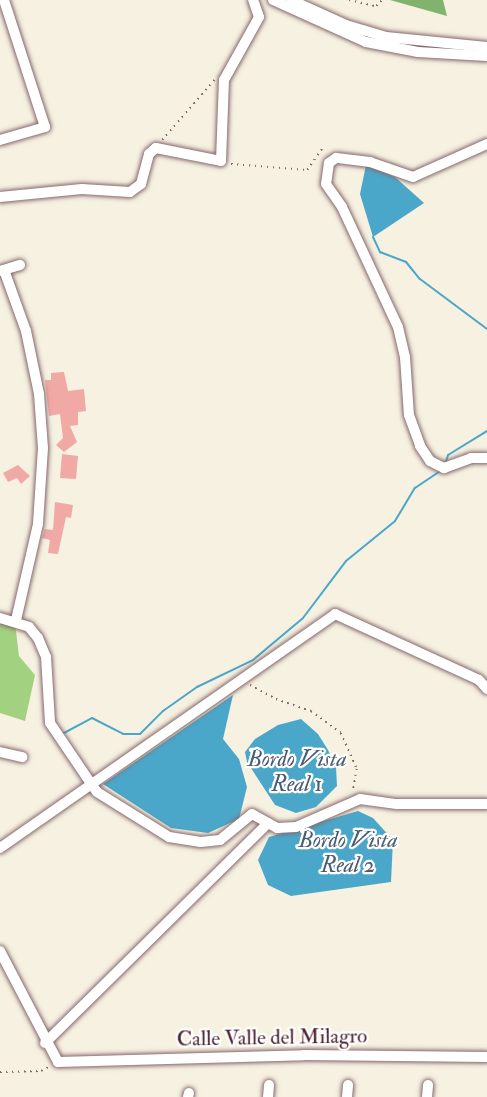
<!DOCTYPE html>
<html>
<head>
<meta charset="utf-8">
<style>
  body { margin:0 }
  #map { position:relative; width:487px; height:1097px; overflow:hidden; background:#f6f1e1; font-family:"IM FELL Double Pica",serif }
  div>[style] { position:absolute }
  .green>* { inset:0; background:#a2d180 }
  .forest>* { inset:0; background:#81b36e }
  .water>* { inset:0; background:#4ba7c9 }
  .stream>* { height:2px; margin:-1px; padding:0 1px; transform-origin:1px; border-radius:1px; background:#4ba7c9 }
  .building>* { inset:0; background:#f1a9a6 }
  .path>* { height:1.5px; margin-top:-0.75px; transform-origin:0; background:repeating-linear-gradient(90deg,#86686b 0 1.5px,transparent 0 6px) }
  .roads { filter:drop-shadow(0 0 2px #86686b) drop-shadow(0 0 2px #86686b) }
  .minor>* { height:10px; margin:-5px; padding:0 5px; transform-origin:5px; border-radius:5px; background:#fff }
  span { translate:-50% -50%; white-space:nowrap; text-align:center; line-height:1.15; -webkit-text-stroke:4.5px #fff; paint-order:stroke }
  .street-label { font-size:21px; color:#4a1f2b }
  .water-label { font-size:22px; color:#4a5c72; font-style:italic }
</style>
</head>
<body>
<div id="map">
  <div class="green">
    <i style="clip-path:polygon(0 622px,15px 623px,19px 656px,35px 675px,25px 721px,0 713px)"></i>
  </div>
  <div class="forest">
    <i style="clip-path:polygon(390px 0,443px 0,447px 16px)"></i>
  </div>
  <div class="water">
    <i style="clip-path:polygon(366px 165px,395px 177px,424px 203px,373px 237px,360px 194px)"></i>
    <i style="clip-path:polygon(233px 695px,223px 739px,239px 759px,247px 787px,239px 819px,208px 833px,171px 828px,103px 784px)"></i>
    <i style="clip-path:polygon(301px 719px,318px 734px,328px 750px,336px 767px,337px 786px,316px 807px,296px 813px,275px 805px,247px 762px,245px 752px,255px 739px,278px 725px)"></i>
    <i style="clip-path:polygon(358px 811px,373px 818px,393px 840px,391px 882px,291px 896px,268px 885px,258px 860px,269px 837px)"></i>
  </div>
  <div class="stream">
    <i style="left:373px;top:237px;width:17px;rotate:65deg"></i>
    <i style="left:380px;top:252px;width:28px;rotate:21deg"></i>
    <i style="left:406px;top:262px;width:22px;rotate:51deg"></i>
    <i style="left:420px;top:279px;width:84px;rotate:36.7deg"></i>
    <i style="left:446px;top:462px;width:7px;rotate:-74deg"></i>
    <i style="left:448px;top:455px;width:46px;rotate:-31.6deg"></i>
    <i style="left:64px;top:733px;width:32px;rotate:-28deg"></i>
    <i style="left:92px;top:718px;width:35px;rotate:27deg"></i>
    <i style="left:123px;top:734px;width:17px"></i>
    <i style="left:140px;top:734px;width:33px;rotate:-45deg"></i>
    <i style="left:163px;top:711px;width:42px;rotate:-35.2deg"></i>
    <i style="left:197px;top:687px;width:62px;rotate:-25.7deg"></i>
    <i style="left:253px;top:660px;width:65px;rotate:-40deg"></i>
    <i style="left:303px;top:618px;width:71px;rotate:-53deg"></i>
    <i style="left:346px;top:561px;width:63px;rotate:-39.2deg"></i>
    <i style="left:395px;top:521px;width:39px;rotate:-59deg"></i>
    <i style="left:415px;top:488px;width:30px;rotate:-34deg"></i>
  </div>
  <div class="building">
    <i style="clip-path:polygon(64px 372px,68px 391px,84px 389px,86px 411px,78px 412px,78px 425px,70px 426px,77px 442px,64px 452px,56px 445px,63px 438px,60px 414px,49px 416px,45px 380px,51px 380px,51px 373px)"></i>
    <i style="clip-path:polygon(62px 454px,78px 456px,76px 479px,60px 478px)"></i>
    <i style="clip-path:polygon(18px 465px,30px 476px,21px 484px,17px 478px,8px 482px,3px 473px)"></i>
    <i style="clip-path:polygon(55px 502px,73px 505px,71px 518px,66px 517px,58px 554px,48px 553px,50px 540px,42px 538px,45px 529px,53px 530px)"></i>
  </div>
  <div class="path">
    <i style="left:349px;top:0;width:28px;rotate:13deg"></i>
    <i style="left:376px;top:6px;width:8px;rotate:-45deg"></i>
    <i style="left:162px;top:140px;width:81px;rotate:-49deg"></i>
    <i style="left:231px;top:164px;width:76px;rotate:4.5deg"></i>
    <i style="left:307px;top:170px;width:28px;rotate:-55deg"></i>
    <i style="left:250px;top:685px;width:30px;rotate:28deg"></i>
    <i style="left:276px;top:699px;width:37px;rotate:19deg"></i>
    <i style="left:311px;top:711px;width:37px;rotate:36deg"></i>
    <i style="left:341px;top:733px;width:39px;rotate:66deg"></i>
    <i style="left:357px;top:769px;width:22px;rotate:100deg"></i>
    <i style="left:0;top:1072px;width:41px;rotate:-1.4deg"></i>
    <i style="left:41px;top:1071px;width:9px;rotate:-27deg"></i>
  </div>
  <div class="roads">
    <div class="minor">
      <i style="left:273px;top:0;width:102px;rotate:24.3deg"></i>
      <i style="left:366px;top:42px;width:53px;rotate:10.9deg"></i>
      <i style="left:418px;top:52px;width:69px;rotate:3.3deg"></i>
      <i style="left:291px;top:0;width:60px;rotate:24.4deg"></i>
      <i style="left:346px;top:25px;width:42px;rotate:16.7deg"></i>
      <i style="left:386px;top:37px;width:101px;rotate:5.7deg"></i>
      <i style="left:0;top:140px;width:47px;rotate:-16.1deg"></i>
      <i style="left:45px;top:127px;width:133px;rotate:-107.9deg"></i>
      <i style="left:487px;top:144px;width:81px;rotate:156deg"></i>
      <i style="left:413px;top:177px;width:46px;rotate:-160.8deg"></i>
      <i style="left:370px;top:162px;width:34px;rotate:-173deg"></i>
      <i style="left:336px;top:158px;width:9px;rotate:144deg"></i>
      <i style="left:329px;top:163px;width:21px;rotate:98deg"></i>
      <i style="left:326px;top:184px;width:28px;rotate:55deg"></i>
      <i style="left:342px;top:207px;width:132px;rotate:65deg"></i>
      <i style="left:398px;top:327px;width:31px;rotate:77deg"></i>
      <i style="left:405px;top:357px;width:58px;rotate:86.1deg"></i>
      <i style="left:409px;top:415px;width:33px;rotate:70deg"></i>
      <i style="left:420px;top:446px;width:18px;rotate:56deg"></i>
      <i style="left:430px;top:461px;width:16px;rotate:27deg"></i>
      <i style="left:444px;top:468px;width:29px;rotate:-20deg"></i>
      <i style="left:471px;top:458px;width:16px"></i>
      <i style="left:0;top:197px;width:82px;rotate:-5.6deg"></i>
      <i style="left:82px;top:189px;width:48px;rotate:3.6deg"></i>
      <i style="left:130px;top:192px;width:14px;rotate:-36deg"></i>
      <i style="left:141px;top:184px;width:31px;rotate:-75deg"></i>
      <i style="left:149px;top:154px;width:9px;rotate:-41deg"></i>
      <i style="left:156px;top:148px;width:66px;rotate:11.3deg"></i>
      <i style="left:221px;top:161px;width:81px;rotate:-87.9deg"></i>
      <i style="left:224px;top:80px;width:72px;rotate:-60.9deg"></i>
      <i style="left:259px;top:17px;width:18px;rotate:-109deg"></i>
      <i style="left:4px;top:270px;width:65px;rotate:70.2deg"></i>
      <i style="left:26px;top:331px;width:64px;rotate:78.3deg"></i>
      <i style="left:39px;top:394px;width:54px;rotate:85.8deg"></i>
      <i style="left:43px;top:448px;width:76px;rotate:93.8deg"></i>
      <i style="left:38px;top:524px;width:98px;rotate:102.9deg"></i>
      <i style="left:0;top:271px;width:21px;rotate:-17deg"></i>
      <i style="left:0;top:618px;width:30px;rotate:17deg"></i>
      <i style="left:29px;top:627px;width:14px;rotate:51deg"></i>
      <i style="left:38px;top:638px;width:21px;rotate:67deg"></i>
      <i style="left:46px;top:657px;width:66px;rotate:86.5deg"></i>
      <i style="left:50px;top:723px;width:71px;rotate:55.9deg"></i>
      <i style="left:90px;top:782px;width:12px;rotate:55deg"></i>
      <i style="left:97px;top:792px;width:85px;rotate:32deg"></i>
      <i style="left:169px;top:837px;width:32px;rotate:9deg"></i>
      <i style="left:201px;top:842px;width:19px;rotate:-6deg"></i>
      <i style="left:220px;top:840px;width:41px;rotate:-39.1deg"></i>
      <i style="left:252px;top:814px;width:29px;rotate:29deg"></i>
      <i style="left:277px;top:828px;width:19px;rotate:-3deg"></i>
      <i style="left:296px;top:827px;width:70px;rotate:-23.6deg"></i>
      <i style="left:360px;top:799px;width:37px;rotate:8deg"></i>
      <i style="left:397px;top:804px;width:90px"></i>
      <i style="left:0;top:752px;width:23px;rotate:13deg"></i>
      <i style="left:0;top:848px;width:409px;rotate:-34.9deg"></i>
      <i style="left:335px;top:614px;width:158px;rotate:24.6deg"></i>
      <i style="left:479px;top:680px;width:12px;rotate:48deg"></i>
      <i style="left:0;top:951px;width:125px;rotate:62.4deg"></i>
      <i style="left:58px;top:1062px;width:246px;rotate:-1.6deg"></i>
      <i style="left:304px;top:1055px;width:183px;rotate:0.6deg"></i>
      <i style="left:45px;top:1043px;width:313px;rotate:-44.6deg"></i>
      <i style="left:188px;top:1097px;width:4px;rotate:-76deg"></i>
      <i style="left:268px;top:1097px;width:12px;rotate:-85deg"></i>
      <i style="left:347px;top:1097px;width:12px;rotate:-85deg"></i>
      <i style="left:427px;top:1097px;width:12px;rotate:-85deg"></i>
    </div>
  </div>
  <div class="street-label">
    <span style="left:272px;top:1038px;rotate:-1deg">Calle Valle del Milagro</span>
  </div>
  <div class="water-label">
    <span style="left:297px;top:772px">Bordo Vista<br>Real 1</span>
    <span style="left:348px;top:853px">Bordo Vista<br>Real 2</span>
  </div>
</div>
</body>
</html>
